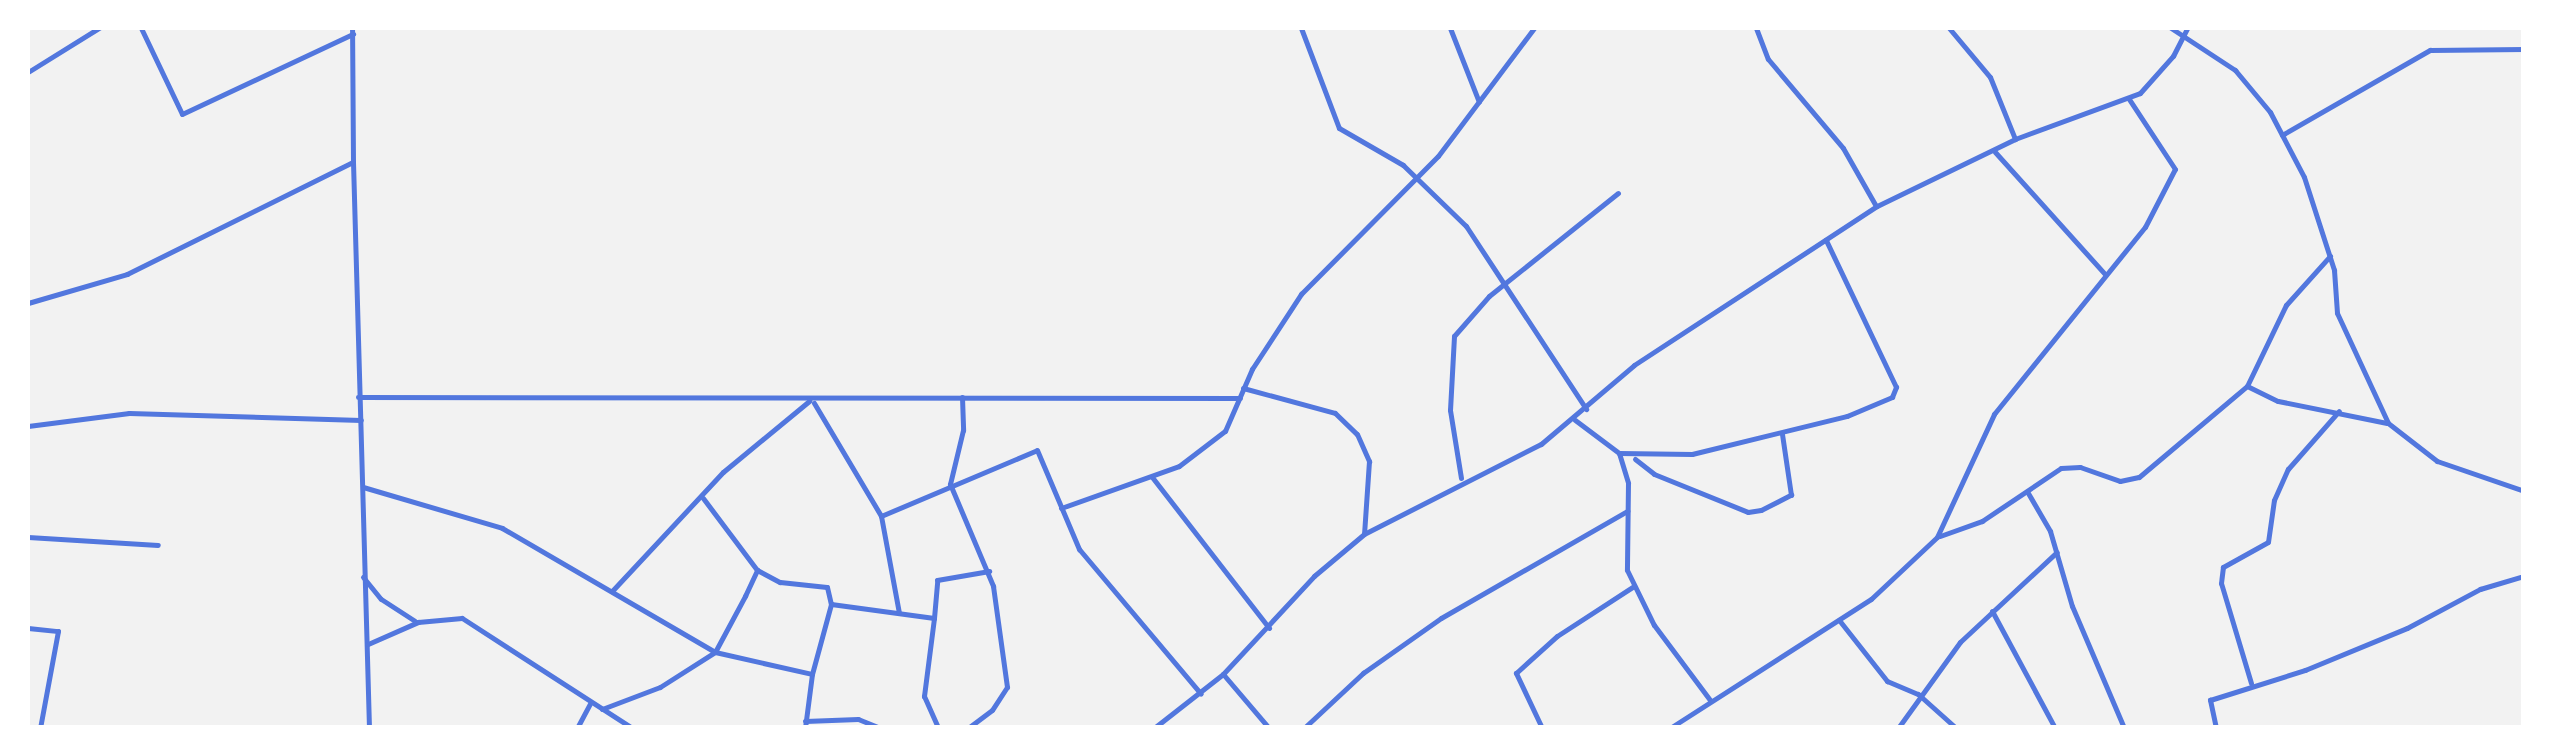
<!DOCTYPE html>
<html>
<head>
<meta charset="utf-8">
<style>
  body { margin:0 }
  #map { position:relative; width:2551px; height:755px; overflow:hidden; background:#f2f2f2; font-family:Cabin,sans-serif }
  div>[style] { position:absolute }
  .minor>* { height:5px; margin:-2.5px; padding:0 2.5px; transform-origin:2.5px; border-radius:2.5px; background:#5277de }
  .tertiary>* { height:5px; margin:-2.5px; padding:0 2.5px; transform-origin:2.5px; border-radius:2.5px; background:#5277de }
  span { translate:-50% -50%; white-space:nowrap; text-align:center; line-height:1.15; -webkit-text-stroke:10px #fff; paint-order:stroke }
  .frame { position:absolute; inset:0; border:30px solid #fff; pointer-events:none }
</style>
</head>
<body>
<div id="map">
  <div class="minor">
    <i style="left:141px;top:28px;width:95px;rotate:64.5deg"></i>
    <i style="left:182px;top:114px;width:189px;rotate:-25.1deg"></i>
    <i style="left:1301px;top:28px;width:107px;rotate:69.2deg"></i>
    <i style="left:1339px;top:128px;width:74px;rotate:30deg"></i>
    <i style="left:1403px;top:165px;width:88px;rotate:44.1deg"></i>
    <i style="left:1466px;top:226px;width:219px;rotate:56.7deg"></i>
    <i style="left:1450px;top:28px;width:79px;rotate:68.6deg"></i>
    <i style="left:1756px;top:28px;width:33px;rotate:69deg"></i>
    <i style="left:1768px;top:59px;width:116px;rotate:49.9deg"></i>
    <i style="left:1843px;top:148px;width:67px;rotate:60.4deg"></i>
    <i style="left:1949px;top:28px;width:64px;rotate:50.1deg"></i>
    <i style="left:1990px;top:77px;width:67px;rotate:68deg"></i>
    <i style="left:2171px;top:28px;width:77px;rotate:33.3deg"></i>
    <i style="left:2235px;top:70px;width:55px;rotate:50.2deg"></i>
    <i style="left:2270px;top:112px;width:73px;rotate:62.4deg"></i>
    <i style="left:2304px;top:177px;width:98px;rotate:72.1deg"></i>
    <i style="left:2334px;top:270px;width:43px;rotate:86deg"></i>
    <i style="left:2337px;top:313px;width:121px;rotate:65.1deg"></i>
    <i style="left:2388px;top:423px;width:62px;rotate:37.8deg"></i>
    <i style="left:2437px;top:461px;width:92px;rotate:19deg"></i>
    <i style="left:28px;top:72px;width:84px;rotate:-31.8deg"></i>
    <i style="left:2282px;top:135px;width:171px;rotate:-29.9deg"></i>
    <i style="left:2430px;top:50px;width:94px;rotate:-0.6deg"></i>
    <i style="left:1995px;top:152px;width:164px;rotate:48deg"></i>
    <i style="left:353px;top:162px;width:566px;rotate:88.38deg"></i>
    <i style="left:2247px;top:386px;width:34px;rotate:26deg"></i>
    <i style="left:2278px;top:401px;width:111px;rotate:11.4deg"></i>
    <i style="left:1243px;top:388px;width:95px;rotate:15.2deg"></i>
    <i style="left:1335px;top:413px;width:30px;rotate:44deg"></i>
    <i style="left:1357px;top:434px;width:30px;rotate:66deg"></i>
    <i style="left:1369px;top:461px;width:73px;rotate:93.9deg"></i>
    <i style="left:358px;top:397px;width:882px;rotate:0.06deg"></i>
    <i style="left:962px;top:397px;width:33px;rotate:88deg"></i>
    <i style="left:963px;top:430px;width:56px;rotate:103.5deg"></i>
    <i style="left:950px;top:484px;width:111px;rotate:67.1deg"></i>
    <i style="left:993px;top:586px;width:102px;rotate:82.1deg"></i>
    <i style="left:1007px;top:687px;width:27px;rotate:123deg"></i>
    <i style="left:992px;top:710px;width:30px;rotate:143deg"></i>
    <i style="left:814px;top:403px;width:131px;rotate:59.3deg"></i>
    <i style="left:1575px;top:420px;width:55px;rotate:36.9deg"></i>
    <i style="left:1619px;top:453px;width:31px;rotate:73deg"></i>
    <i style="left:1628px;top:483px;width:87px;rotate:90.7deg"></i>
    <i style="left:1627px;top:570px;width:61px;rotate:63.9deg"></i>
    <i style="left:1654px;top:625px;width:94px;rotate:53.3deg"></i>
    <i style="left:28px;top:426px;width:102px;rotate:-7.3deg"></i>
    <i style="left:129px;top:413px;width:232px;rotate:1.7deg"></i>
    <i style="left:1619px;top:453px;width:73px;rotate:0.8deg"></i>
    <i style="left:1692px;top:454px;width:160px;rotate:-13.8deg"></i>
    <i style="left:1847px;top:416px;width:49px;rotate:-22.9deg"></i>
    <i style="left:1892px;top:397px;width:11px;rotate:-68deg"></i>
    <i style="left:1896px;top:387px;width:163px;rotate:-115.5deg"></i>
    <i style="left:1635px;top:459px;width:24px;rotate:38deg"></i>
    <i style="left:1654px;top:474px;width:101px;rotate:22deg"></i>
    <i style="left:1748px;top:512px;width:13px;rotate:-9deg"></i>
    <i style="left:1761px;top:510px;width:34px;rotate:-27deg"></i>
    <i style="left:1791px;top:495px;width:62px;rotate:-98.4deg"></i>
    <i style="left:1152px;top:477px;width:191px;rotate:52.2deg"></i>
    <i style="left:1461px;top:478px;width:69px;rotate:-99.2deg"></i>
    <i style="left:1450px;top:410px;width:74px;rotate:-86.9deg"></i>
    <i style="left:1454px;top:336px;width:53px;rotate:-48.8deg"></i>
    <i style="left:1489px;top:296px;width:165px;rotate:-38.6deg"></i>
    <i style="left:363px;top:487px;width:145px;rotate:16.4deg"></i>
    <i style="left:502px;top:528px;width:246px;rotate:30.2deg"></i>
    <i style="left:715px;top:652px;width:99px;rotate:12.8deg"></i>
    <i style="left:812px;top:674px;width:54px;rotate:97.4deg"></i>
    <i style="left:2028px;top:493px;width:44px;rotate:59.9deg"></i>
    <i style="left:2050px;top:531px;width:78px;rotate:73.7deg"></i>
    <i style="left:2072px;top:606px;width:133px;rotate:66.9deg"></i>
    <i style="left:1061px;top:508px;width:125px;rotate:-19.6deg"></i>
    <i style="left:1179px;top:466px;width:58px;rotate:-37.3deg"></i>
    <i style="left:1225px;top:431px;width:68px;rotate:-66.5deg"></i>
    <i style="left:1252px;top:369px;width:90px;rotate:-56.8deg"></i>
    <i style="left:1301px;top:294px;width:194px;rotate:-45.2deg"></i>
    <i style="left:1438px;top:156px;width:160px;rotate:-53.1deg"></i>
    <i style="left:1940px;top:536px;width:45px;rotate:-19.7deg"></i>
    <i style="left:1982px;top:521px;width:95px;rotate:-33.9deg"></i>
    <i style="left:2061px;top:468px;width:19px;rotate:-3deg"></i>
    <i style="left:2080px;top:467px;width:42px;rotate:19.3deg"></i>
    <i style="left:2120px;top:481px;width:19px;rotate:-12deg"></i>
    <i style="left:2139px;top:477px;width:141px;rotate:-40.1deg"></i>
    <i style="left:2247px;top:386px;width:90px;rotate:-64.3deg"></i>
    <i style="left:2286px;top:305px;width:66px;rotate:-48.1deg"></i>
    <i style="left:28px;top:537px;width:130px;rotate:3.5deg"></i>
    <i style="left:757px;top:570px;width:26px;rotate:28deg"></i>
    <i style="left:780px;top:582px;width:47px;rotate:6.1deg"></i>
    <i style="left:827px;top:587px;width:17px;rotate:77deg"></i>
    <i style="left:831px;top:604px;width:104px;rotate:7.7deg"></i>
    <i style="left:934px;top:618px;width:79px;rotate:97.3deg"></i>
    <i style="left:924px;top:696px;width:35px;rotate:66deg"></i>
    <i style="left:363px;top:577px;width:28px;rotate:51deg"></i>
    <i style="left:381px;top:599px;width:40px;rotate:32.9deg"></i>
    <i style="left:612px;top:591px;width:163px;rotate:-47deg"></i>
    <i style="left:723px;top:472px;width:112px;rotate:-39.5deg"></i>
    <i style="left:1992px;top:611px;width:133px;rotate:61.7deg"></i>
    <i style="left:899px;top:613px;width:99px;rotate:-100.5deg"></i>
    <i style="left:881px;top:516px;width:169px;rotate:-22.9deg"></i>
    <i style="left:1037px;top:450px;width:108px;rotate:67deg"></i>
    <i style="left:1079px;top:549px;width:189px;rotate:49.9deg"></i>
    <i style="left:934px;top:618px;width:38px;rotate:-85deg"></i>
    <i style="left:937px;top:580px;width:53px;rotate:-9.8deg"></i>
    <i style="left:1839px;top:620px;width:78px;rotate:51.8deg"></i>
    <i style="left:1887px;top:681px;width:34px;rotate:23deg"></i>
    <i style="left:1918px;top:694px;width:51px;rotate:41.8deg"></i>
    <i style="left:28px;top:628px;width:30px;rotate:6deg"></i>
    <i style="left:58px;top:631px;width:99px;rotate:100.5deg"></i>
    <i style="left:368px;top:644px;width:55px;rotate:-23.7deg"></i>
    <i style="left:418px;top:622px;width:44px;rotate:-5.2deg"></i>
    <i style="left:462px;top:618px;width:202px;rotate:32.9deg"></i>
    <i style="left:812px;top:674px;width:73px;rotate:-74.8deg"></i>
    <i style="left:1223px;top:674px;width:71px;rotate:49.6deg"></i>
    <i style="left:2251px;top:683px;width:104px;rotate:-106.7deg"></i>
    <i style="left:2221px;top:583px;width:16px;rotate:-83deg"></i>
    <i style="left:2223px;top:567px;width:51px;rotate:-29.1deg"></i>
    <i style="left:2268px;top:542px;width:42px;rotate:-81.9deg"></i>
    <i style="left:2274px;top:500px;width:34px;rotate:-66deg"></i>
    <i style="left:2288px;top:469px;width:77px;rotate:-48.7deg"></i>
    <i style="left:602px;top:709px;width:62px;rotate:-20.8deg"></i>
    <i style="left:660px;top:687px;width:65px;rotate:-32.5deg"></i>
    <i style="left:715px;top:652px;width:64px;rotate:-61.8deg"></i>
    <i style="left:745px;top:596px;width:29px;rotate:-65deg"></i>
    <i style="left:757px;top:570px;width:90px;rotate:-126.9deg"></i>
    <i style="left:805px;top:721px;width:53px;rotate:-2.2deg"></i>
    <i style="left:858px;top:719px;width:24px;rotate:22deg"></i>
    <i style="left:577px;top:728px;width:27px;rotate:-62deg"></i>
    <i style="left:1154px;top:728px;width:88px;rotate:-38deg"></i>
    <i style="left:1223px;top:674px;width:134px;rotate:-47.1deg"></i>
    <i style="left:1314px;top:576px;width:65px;rotate:-40deg"></i>
    <i style="left:1364px;top:534px;width:199px;rotate:-27deg"></i>
    <i style="left:1541px;top:444px;width:122px;rotate:-40.3deg"></i>
    <i style="left:1634px;top:365px;width:290px;rotate:-33.2deg"></i>
    <i style="left:1877px;top:206px;width:153px;rotate:-25.9deg"></i>
    <i style="left:2015px;top:139px;width:133px;rotate:-20.2deg"></i>
    <i style="left:2140px;top:93px;width:50px;rotate:-48.3deg"></i>
    <i style="left:2173px;top:56px;width:31px;rotate:-63deg"></i>
    <i style="left:1304px;top:728px;width:81px;rotate:-43deg"></i>
    <i style="left:1363px;top:673px;width:95px;rotate:-35.2deg"></i>
    <i style="left:1441px;top:618px;width:215px;rotate:-29.9deg"></i>
    <i style="left:1542px;top:728px;width:61px;rotate:-115.3deg"></i>
    <i style="left:1516px;top:673px;width:55px;rotate:-42.1deg"></i>
    <i style="left:1557px;top:636px;width:92px;rotate:-33deg"></i>
    <i style="left:1670px;top:728px;width:239px;rotate:-32.7deg"></i>
    <i style="left:1871px;top:599px;width:91px;rotate:-43.2deg"></i>
    <i style="left:1937px;top:537px;width:136px;rotate:-65.1deg"></i>
    <i style="left:1994px;top:414px;width:240px;rotate:-51.1deg"></i>
    <i style="left:2145px;top:227px;width:65px;rotate:-62.7deg"></i>
    <i style="left:2175px;top:169px;width:84px;rotate:-123.3deg"></i>
    <i style="left:1898px;top:728px;width:106px;rotate:-54.2deg"></i>
    <i style="left:1960px;top:642px;width:132px;rotate:-42.9deg"></i>
    <i style="left:2216px;top:728px;width:29px;rotate:-102deg"></i>
    <i style="left:2210px;top:700px;width:100px;rotate:-17.5deg"></i>
    <i style="left:2305px;top:670px;width:110px;rotate:-22.4deg"></i>
    <i style="left:2407px;top:628px;width:83px;rotate:-28.1deg"></i>
    <i style="left:2480px;top:589px;width:46px;rotate:-16.5deg"></i>
  </div>
  <div class="tertiary">
    <i style="left:28px;top:303px;width:103px;rotate:-16.3deg"></i>
    <i style="left:127px;top:274px;width:252px;rotate:-26.4deg"></i>
    <i style="left:353px;top:162px;width:134px;rotate:-90.4deg"></i>
  </div>
  <div class="frame"></div>
</div>
</body>
</html>
